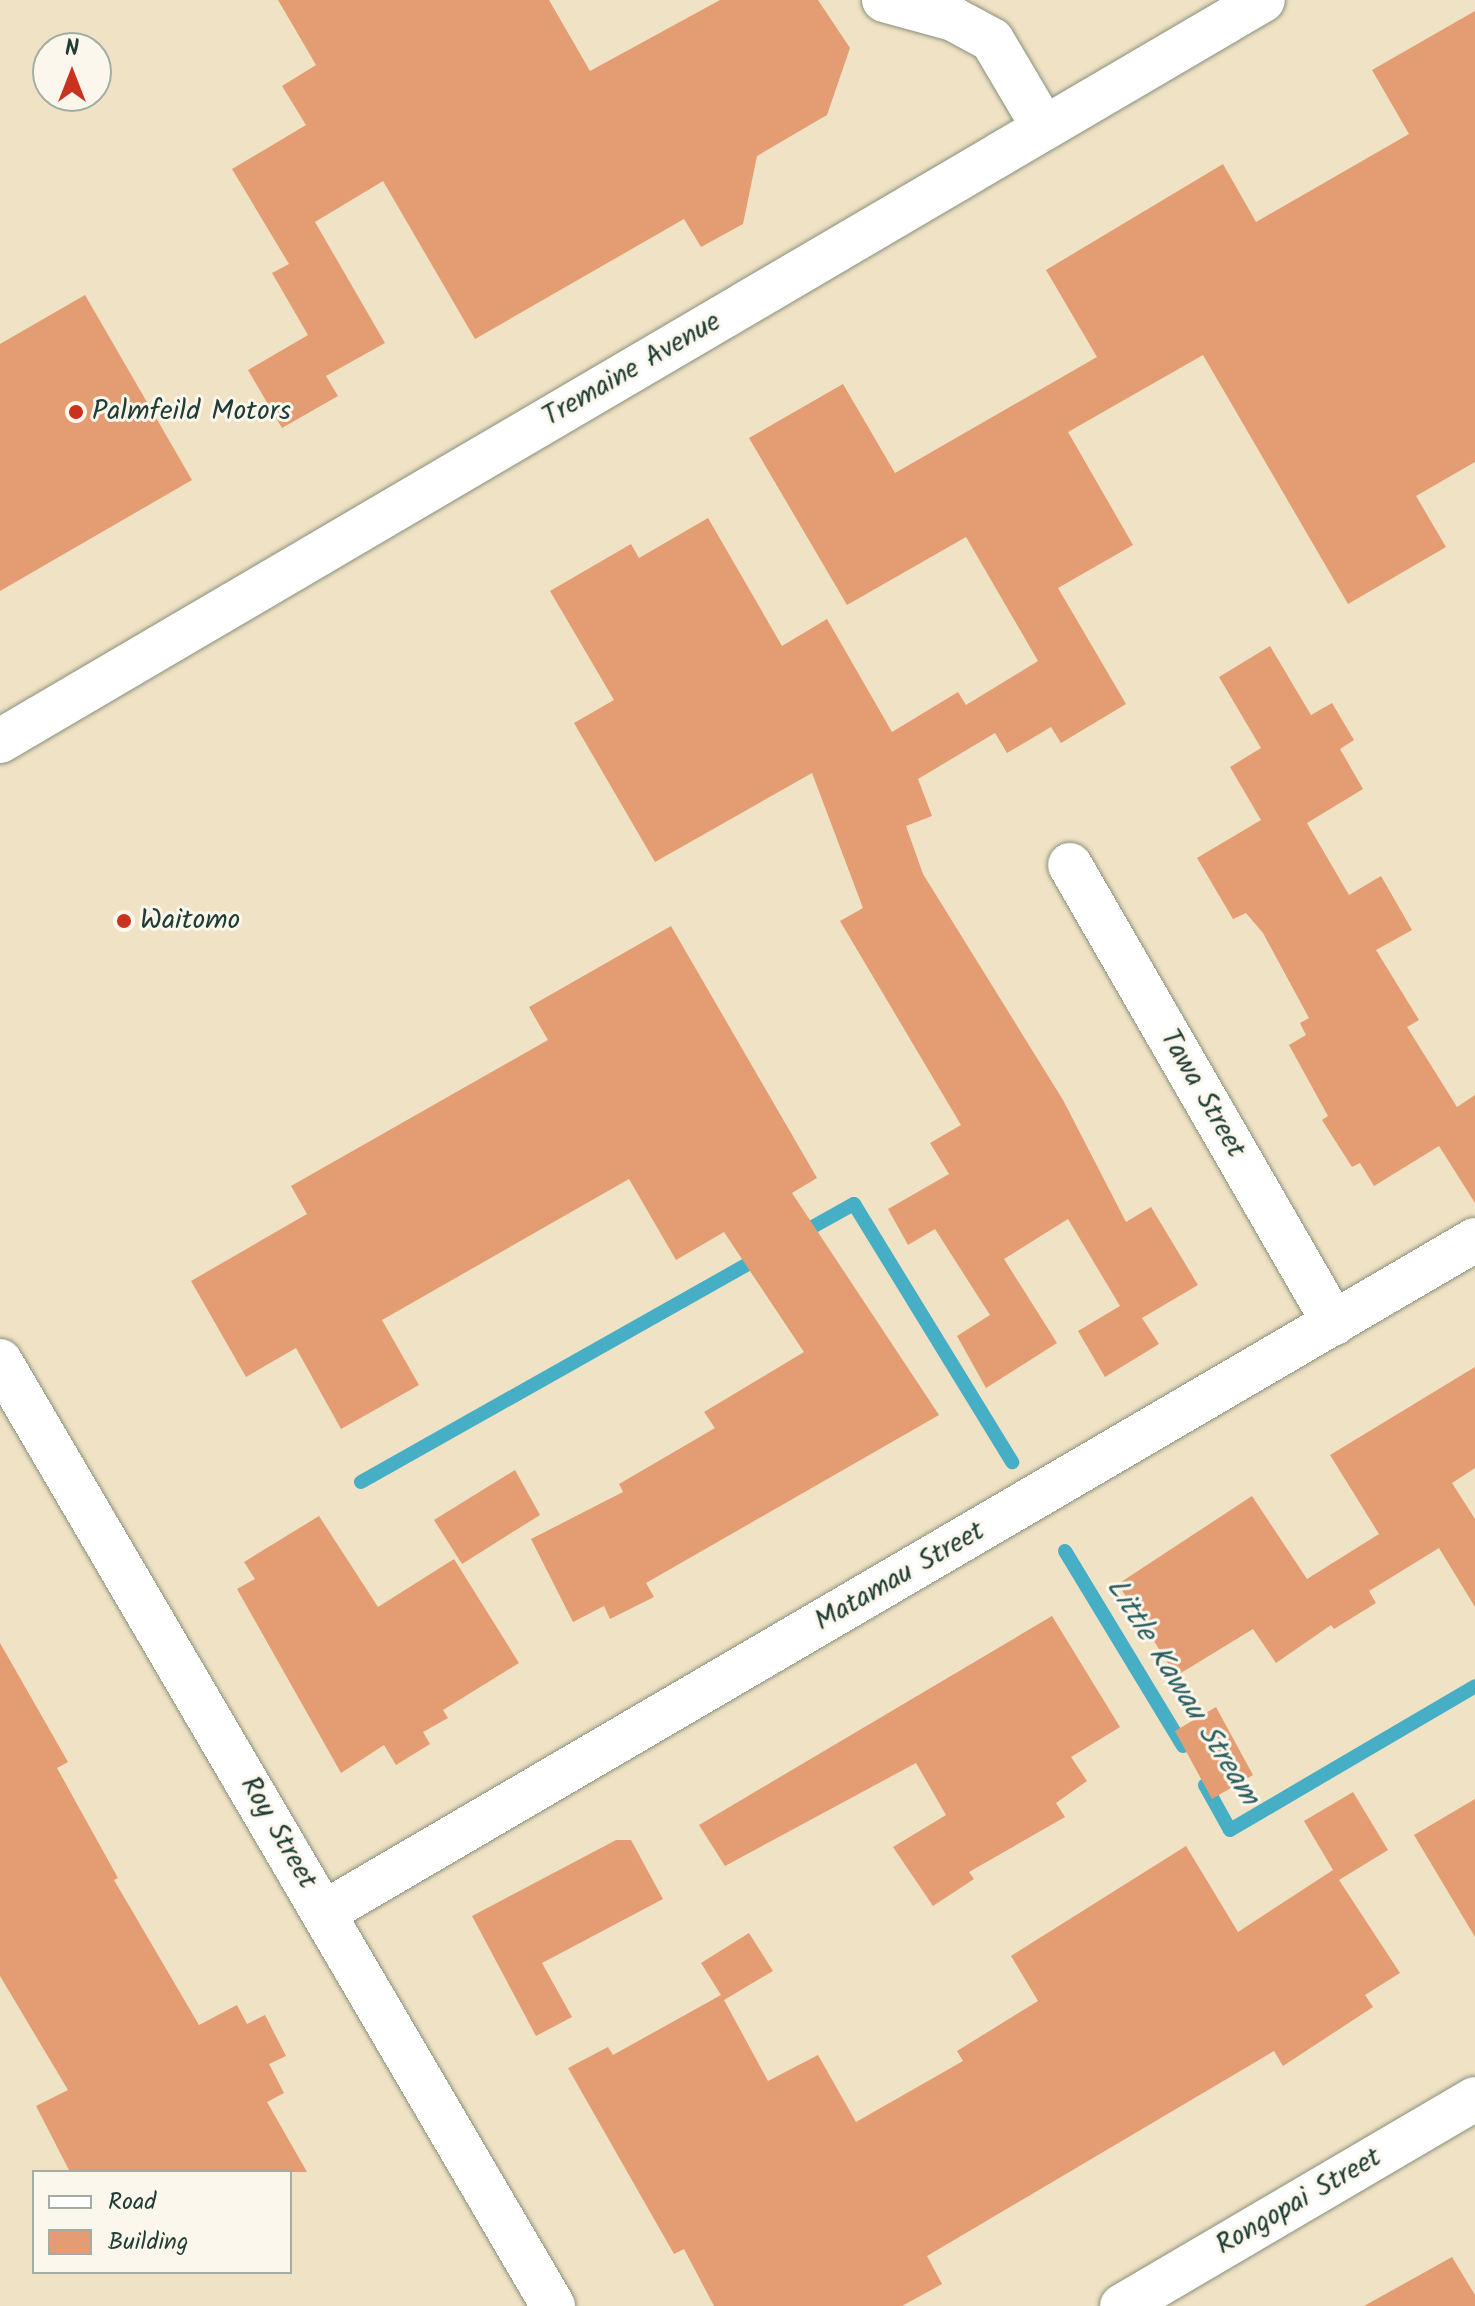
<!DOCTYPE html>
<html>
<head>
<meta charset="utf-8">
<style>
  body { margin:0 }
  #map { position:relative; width:1475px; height:2306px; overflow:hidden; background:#f0e2c5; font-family:Kalam,sans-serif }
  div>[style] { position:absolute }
  .stream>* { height:14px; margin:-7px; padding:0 7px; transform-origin:7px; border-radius:7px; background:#46afc5 }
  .building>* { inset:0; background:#e49d73 }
  .roads { filter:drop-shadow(0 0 2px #88907c) drop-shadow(0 0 2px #88907c) }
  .minor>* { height:44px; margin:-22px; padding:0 22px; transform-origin:22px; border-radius:22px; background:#fff }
  .major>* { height:44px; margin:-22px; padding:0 22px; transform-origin:22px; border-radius:22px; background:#fff }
  .dots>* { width:22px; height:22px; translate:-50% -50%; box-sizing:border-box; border:4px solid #fbf7ec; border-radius:50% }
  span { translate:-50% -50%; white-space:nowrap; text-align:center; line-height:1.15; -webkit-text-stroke:6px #fbf7ec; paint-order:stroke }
  .street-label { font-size:28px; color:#1f3d34 }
  .poi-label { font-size:28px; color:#1f3d34 }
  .left { translate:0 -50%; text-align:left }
  .water-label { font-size:30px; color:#2b5f60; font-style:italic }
  .legend { position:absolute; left:32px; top:2170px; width:260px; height:104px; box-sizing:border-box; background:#fbf7ec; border:2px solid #a3ada2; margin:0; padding:10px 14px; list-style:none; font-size:24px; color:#1f3d34 }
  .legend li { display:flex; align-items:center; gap:16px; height:40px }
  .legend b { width:40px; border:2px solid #a3ada2 }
  .north { position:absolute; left:32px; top:32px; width:80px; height:80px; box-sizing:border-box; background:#fbf7ec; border:2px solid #a3ada2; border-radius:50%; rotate:0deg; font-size:22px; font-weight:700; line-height:32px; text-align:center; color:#1f3d34 }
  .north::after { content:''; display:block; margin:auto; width:28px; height:36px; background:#c8321e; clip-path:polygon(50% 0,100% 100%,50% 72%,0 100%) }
</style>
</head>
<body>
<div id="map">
  <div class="stream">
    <i style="left:798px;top:1235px;width:64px;rotate:-29deg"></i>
    <i style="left:854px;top:1204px;width:303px;rotate:58.5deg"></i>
    <i style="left:361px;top:1482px;width:460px;rotate:-29.4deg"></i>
    <i style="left:1065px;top:1551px;width:228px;rotate:58.8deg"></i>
    <i style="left:1205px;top:1785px;width:51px;rotate:60.9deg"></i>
    <i style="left:1230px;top:1830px;width:284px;rotate:-30.4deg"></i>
  </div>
  <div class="building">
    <i style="clip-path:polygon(278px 0,549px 0,590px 71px,720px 0,818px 0,850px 48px,827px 115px,757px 156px,743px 224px,701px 247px,684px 219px,475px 339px,383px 181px,315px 222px,385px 343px,326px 376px,338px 396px,282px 428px,248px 370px,308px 335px,272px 273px,289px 264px,232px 169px,306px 125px,282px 86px,316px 65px)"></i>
    <i style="clip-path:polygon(1475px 11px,1475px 462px,1416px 496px,1446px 547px,1348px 604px,1203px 355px,1068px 432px,1133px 545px,1058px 588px,1126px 704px,1061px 743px,1051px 727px,1007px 753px,995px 733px,918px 779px,932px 816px,906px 826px,923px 874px,1063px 1100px,1126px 1222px,1151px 1207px,1198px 1285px,1142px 1318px,1159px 1344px,1105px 1377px,1078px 1331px,1120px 1306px,1068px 1219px,1004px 1259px,1057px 1343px,986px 1388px,957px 1336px,990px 1315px,935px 1229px,908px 1245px,888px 1209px,949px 1174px,930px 1143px,961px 1125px,840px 921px,863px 908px,812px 773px,655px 862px,574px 723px,614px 700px,550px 591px,631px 544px,639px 558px,708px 518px,782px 646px,827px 619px,892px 732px,958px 692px,966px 705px,1038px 661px,966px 537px,847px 605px,749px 438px,843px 384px,895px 473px,1097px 357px,1046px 270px,1223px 164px,1256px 222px,1409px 134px,1372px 70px)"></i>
    <i style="clip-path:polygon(85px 295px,192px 480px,0 591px,0 344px)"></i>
    <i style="clip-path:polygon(1270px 646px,1311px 715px,1332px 703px,1354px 740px,1340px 749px,1363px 789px,1307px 823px,1349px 895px,1381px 876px,1412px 930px,1376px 950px,1419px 1020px,1407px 1027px,1457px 1107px,1475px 1095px,1475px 1203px,1439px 1146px,1374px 1186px,1360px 1163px,1352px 1167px,1322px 1120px,1328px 1116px,1289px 1045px,1306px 1035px,1300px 1023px,1309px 1018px,1263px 933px,1246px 913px,1233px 919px,1197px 858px,1261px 820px,1230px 767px,1261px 748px,1219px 677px)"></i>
    <i style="clip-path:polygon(671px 926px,817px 1178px,792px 1193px,939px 1415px,646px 1583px,654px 1597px,610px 1619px,604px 1606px,573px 1622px,531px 1539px,623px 1492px,619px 1484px,715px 1428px,704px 1412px,804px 1352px,724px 1232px,676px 1260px,629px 1179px,382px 1320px,419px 1385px,341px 1429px,296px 1348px,246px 1377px,191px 1281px,307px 1214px,291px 1186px,548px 1040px,529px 1007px)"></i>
    <i style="clip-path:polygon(1475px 1367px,1475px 1468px,1452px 1483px,1475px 1519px,1475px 1607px,1439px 1548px,1369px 1591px,1376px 1603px,1334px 1629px,1331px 1625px,1276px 1663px,1253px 1629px,1176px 1676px,1118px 1584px,1252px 1496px,1307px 1579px,1379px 1534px,1330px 1455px)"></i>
    <i style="clip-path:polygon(515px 1470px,540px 1515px,462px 1564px,434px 1520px)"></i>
    <i style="clip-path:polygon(319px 1516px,378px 1607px,454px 1559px,519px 1663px,443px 1710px,448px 1718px,423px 1732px,430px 1744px,396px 1765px,384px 1745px,341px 1773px,237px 1589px,255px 1579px,244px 1562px)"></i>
    <i style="clip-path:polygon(1052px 1616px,1120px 1727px,1071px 1757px,1087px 1781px,1056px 1803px,1065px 1817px,969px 1872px,974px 1879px,933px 1906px,893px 1847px,946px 1815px,916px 1763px,725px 1866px,699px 1825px)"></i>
    <i style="clip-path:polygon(0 1643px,68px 1762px,57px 1768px,118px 1878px,114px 1880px,199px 2025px,237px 2005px,247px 2024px,265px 2015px,286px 2056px,269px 2064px,284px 2093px,267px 2102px,307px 2172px,70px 2172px,36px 2106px,68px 2090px,0 1976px)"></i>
    <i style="clip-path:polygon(1216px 1707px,1253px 1775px,1212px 1799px,1175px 1731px)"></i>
    <i style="clip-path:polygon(1353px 1792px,1388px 1850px,1339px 1880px,1400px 1973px,1365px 1995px,1373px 2007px,1283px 2066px,1274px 2051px,927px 2256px,942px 2284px,902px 2306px,714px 2306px,684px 2249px,674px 2254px,568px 2068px,608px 2047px,613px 2055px,721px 1995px,701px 1963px,749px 1933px,773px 1971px,724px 2000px,768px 2081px,818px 2055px,856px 2122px,963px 2061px,957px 2051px,1038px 2001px,1011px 1956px,1186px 1846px,1238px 1932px,1333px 1870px,1304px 1821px)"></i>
    <i style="clip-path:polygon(1475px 1799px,1475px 1937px,1414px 1835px)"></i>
    <i style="clip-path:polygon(616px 1840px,631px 1840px,663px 1899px,542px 1963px,572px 2017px,536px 2036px,472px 1916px)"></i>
    <i style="clip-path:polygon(1452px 2257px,1475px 2295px,1475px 2306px,1364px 2306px)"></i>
  </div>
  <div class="roads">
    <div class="minor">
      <i style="left:884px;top:0;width:72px;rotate:15.4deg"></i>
      <i style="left:953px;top:19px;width:44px;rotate:28.3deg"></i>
      <i style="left:992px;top:40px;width:102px;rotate:59.4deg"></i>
      <i style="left:1070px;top:865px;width:529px;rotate:60.04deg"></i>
      <i style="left:0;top:1361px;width:1095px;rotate:59.66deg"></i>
      <i style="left:325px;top:1912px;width:1332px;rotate:-30.3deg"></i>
      <i style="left:1122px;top:2306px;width:409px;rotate:-30.4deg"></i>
    </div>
    <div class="major">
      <i style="left:0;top:741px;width:1464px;rotate:-30.4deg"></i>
    </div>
  </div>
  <div class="dots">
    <i style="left:76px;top:412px;background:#c8321e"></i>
    <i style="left:124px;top:921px;background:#c8321e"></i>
  </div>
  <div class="street-label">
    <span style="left:632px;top:370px;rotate:-30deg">Tremaine Avenue</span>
    <span style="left:1202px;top:1094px;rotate:60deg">Tawa Street</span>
    <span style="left:900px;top:1577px;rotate:-30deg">Matamau Street</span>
    <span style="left:278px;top:1833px;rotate:60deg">Roy Street</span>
    <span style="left:1299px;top:2202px;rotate:-30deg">Rongopai Street</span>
  </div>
  <div class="poi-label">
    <span class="left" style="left:92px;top:412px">Palmfeild Motors</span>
    <span class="left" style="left:140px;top:921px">Waitomo</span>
  </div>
  <div class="water-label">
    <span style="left:1182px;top:1692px;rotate:58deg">Little Kawau Stream</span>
  </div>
  <ul class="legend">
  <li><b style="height:10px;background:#fff"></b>Road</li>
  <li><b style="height:22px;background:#e49d73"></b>Building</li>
  </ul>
  <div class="north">N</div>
</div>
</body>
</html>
